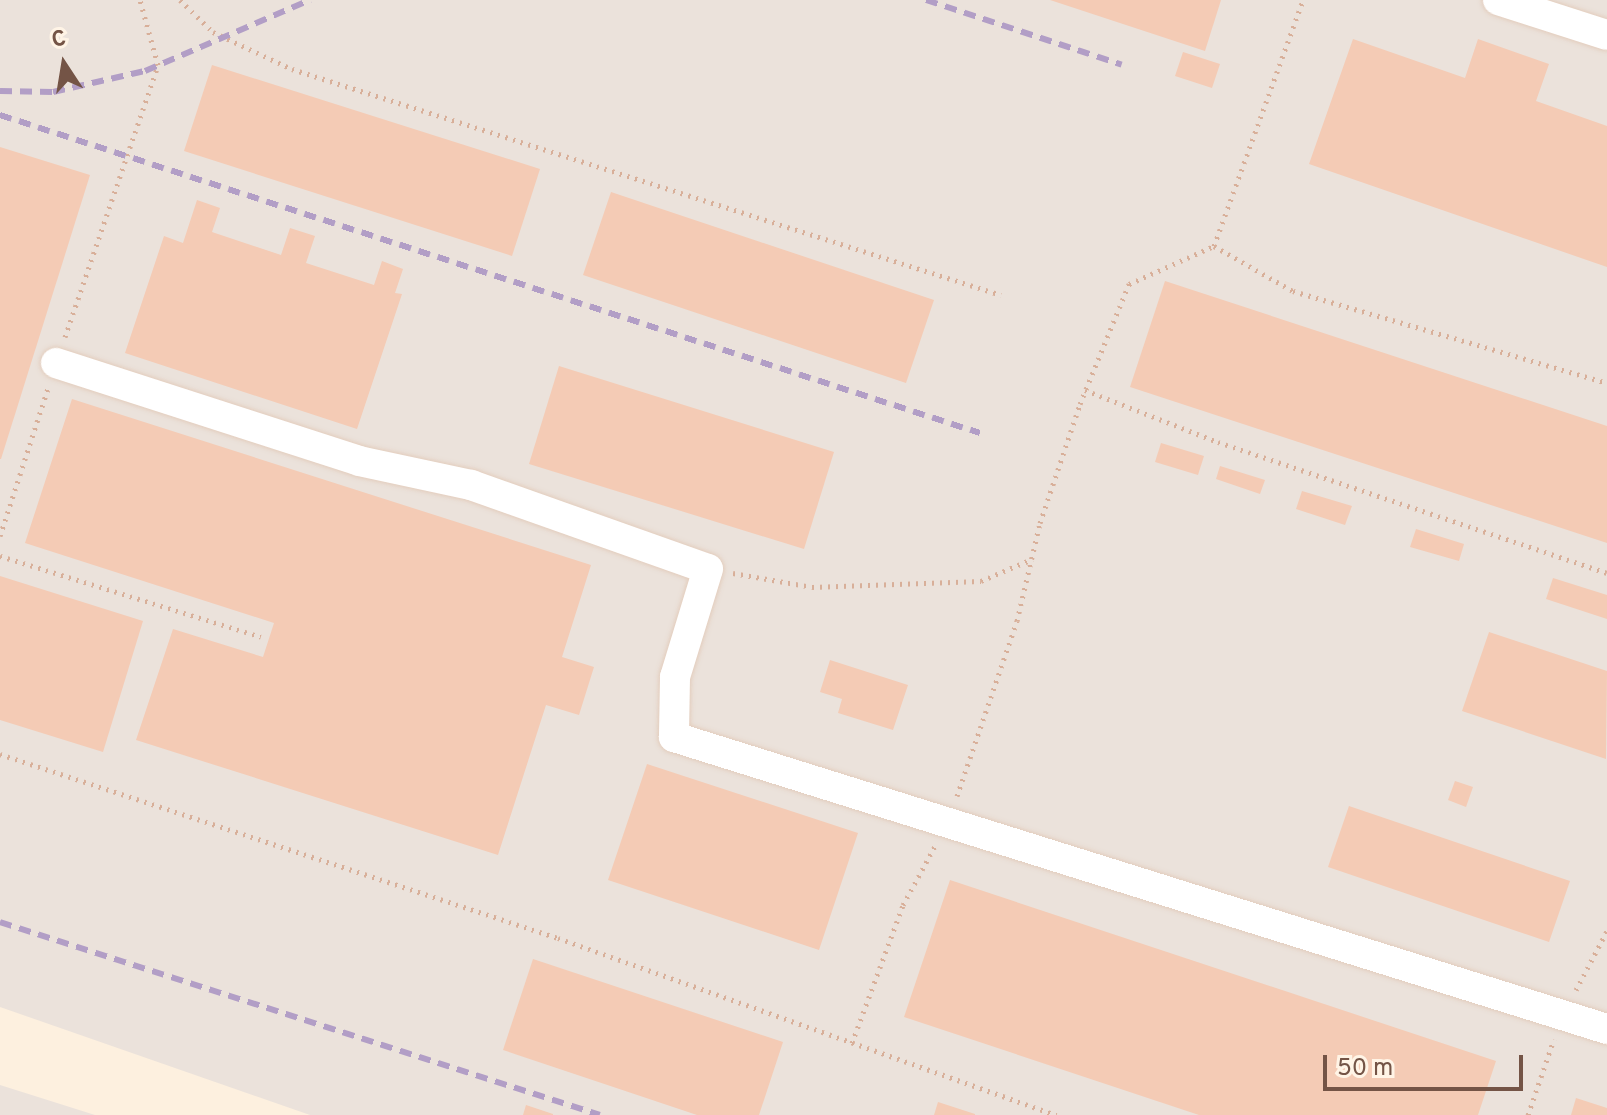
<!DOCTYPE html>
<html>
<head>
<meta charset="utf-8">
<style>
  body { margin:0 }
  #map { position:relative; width:1607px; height:1115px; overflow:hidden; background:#fdf0df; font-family:Overpass,sans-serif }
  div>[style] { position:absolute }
  .industrial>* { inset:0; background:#ebe2db }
  .building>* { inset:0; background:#f4cbb5 }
  .path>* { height:5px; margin-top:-2.5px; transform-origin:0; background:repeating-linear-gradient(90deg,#d8af99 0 2px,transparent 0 8px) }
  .roads { filter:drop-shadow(0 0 2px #e3cdbd) drop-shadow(0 0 2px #e3cdbd) }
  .minor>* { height:30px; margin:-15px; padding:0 15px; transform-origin:15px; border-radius:15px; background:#fff }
  .rail>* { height:6px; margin-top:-3px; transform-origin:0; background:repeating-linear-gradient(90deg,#b29ec6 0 12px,transparent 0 20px) }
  span { translate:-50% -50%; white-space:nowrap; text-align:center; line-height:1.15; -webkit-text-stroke:6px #fff4e6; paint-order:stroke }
  .north { position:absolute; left:24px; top:24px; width:80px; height:80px; -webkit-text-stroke:6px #fff4e6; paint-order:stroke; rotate:348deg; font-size:22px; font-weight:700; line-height:32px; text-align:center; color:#745446 }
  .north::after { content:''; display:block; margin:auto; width:28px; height:36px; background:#745446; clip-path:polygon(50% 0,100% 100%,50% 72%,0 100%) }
  .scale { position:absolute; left:1323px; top:1055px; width:200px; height:36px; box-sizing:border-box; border:4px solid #745446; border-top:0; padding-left:10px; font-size:24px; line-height:28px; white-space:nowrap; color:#745446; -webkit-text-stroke:6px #fff4e6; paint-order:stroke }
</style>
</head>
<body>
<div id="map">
  <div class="industrial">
    <i style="clip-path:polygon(0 0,1607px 0,1607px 1115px,310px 1115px,0 1007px)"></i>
    <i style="clip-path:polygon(0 1085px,95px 1115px,0 1115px)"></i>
  </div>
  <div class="building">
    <i style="clip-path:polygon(1050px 0,1221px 0,1205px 51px)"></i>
    <i style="clip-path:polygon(1353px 39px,1465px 78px,1478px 39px,1549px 64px,1536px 101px,1607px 126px,1607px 267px,1309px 164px)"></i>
    <i style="clip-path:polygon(1183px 52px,1220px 64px,1212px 88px,1175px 76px)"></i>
    <i style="clip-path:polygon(212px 65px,540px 169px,512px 256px,184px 151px)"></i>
    <i style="clip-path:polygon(0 147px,90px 175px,1px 459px,0 459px)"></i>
    <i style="clip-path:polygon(611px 192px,934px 300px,906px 383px,583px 275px)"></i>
    <i style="clip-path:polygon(197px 200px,220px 208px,212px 232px,281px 255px,290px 228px,315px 236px,306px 263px,374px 285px,382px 261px,403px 269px,395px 293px,402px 294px,357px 429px,125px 353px,164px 236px,183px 243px)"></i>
    <i style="clip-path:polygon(1165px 281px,1607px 426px,1607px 543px,1130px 387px)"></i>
    <i style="clip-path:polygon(559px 366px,834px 452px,804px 549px,529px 464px)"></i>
    <i style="clip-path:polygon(72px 399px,591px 565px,562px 657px,594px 667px,579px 715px,546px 705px,498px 855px,136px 740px,173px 629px,263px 657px,274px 623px,25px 543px)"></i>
    <i style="clip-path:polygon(1161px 443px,1204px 456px,1198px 475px,1155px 462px)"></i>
    <i style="clip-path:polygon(1220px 466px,1265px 480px,1260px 494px,1216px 479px)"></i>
    <i style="clip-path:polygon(1302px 491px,1352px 506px,1345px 525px,1296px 509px)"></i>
    <i style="clip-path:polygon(1416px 529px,1464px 544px,1459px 561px,1410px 547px)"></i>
    <i style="clip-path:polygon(0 576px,143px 621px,103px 752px,0 720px)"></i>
    <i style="clip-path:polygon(1553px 578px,1607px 595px,1607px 619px,1546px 599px)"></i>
    <i style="clip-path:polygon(1489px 632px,1607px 671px,1606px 759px,1462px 711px)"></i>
    <i style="clip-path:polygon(830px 660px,908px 685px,893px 730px,838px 713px,842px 699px,820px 692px)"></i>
    <i style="clip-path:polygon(647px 764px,858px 833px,819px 950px,608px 880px)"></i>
    <i style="clip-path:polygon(1455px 781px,1473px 787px,1466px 807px,1448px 800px)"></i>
    <i style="clip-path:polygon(1349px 806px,1570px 881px,1549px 942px,1328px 867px)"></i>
    <i style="clip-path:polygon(950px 880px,1496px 1061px,1478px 1115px,1199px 1115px,904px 1017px)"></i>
    <i style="clip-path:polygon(533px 959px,783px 1042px,759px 1115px,697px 1115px,503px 1050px)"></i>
    <i style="clip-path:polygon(1576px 1098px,1607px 1108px,1607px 1115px,1571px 1115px)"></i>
    <i style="clip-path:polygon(938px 1102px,975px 1114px,975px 1115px,934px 1115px)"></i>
    <i style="clip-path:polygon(526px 1105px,553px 1114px,553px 1115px,523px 1115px)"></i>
  </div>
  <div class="path">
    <i style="left:180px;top:0;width:46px;rotate:44.1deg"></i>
    <i style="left:213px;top:32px;width:87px;rotate:25.1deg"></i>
    <i style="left:292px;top:69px;width:744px;rotate:17.68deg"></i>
    <i style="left:1214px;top:246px;width:91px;rotate:29.7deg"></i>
    <i style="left:1293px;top:291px;width:327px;rotate:16.3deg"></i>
    <i style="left:65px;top:337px;width:287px;rotate:-71.1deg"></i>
    <i style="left:158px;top:65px;width:67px;rotate:-105.5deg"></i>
    <i style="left:1085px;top:390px;width:143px;rotate:21.4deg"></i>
    <i style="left:1218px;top:442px;width:410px;rotate:18.6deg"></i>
    <i style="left:0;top:536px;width:156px;rotate:-72deg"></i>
    <i style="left:0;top:556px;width:273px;rotate:17.2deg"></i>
    <i style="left:733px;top:573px;width:80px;rotate:10deg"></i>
    <i style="left:812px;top:587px;width:169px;rotate:-2deg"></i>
    <i style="left:981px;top:581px;width:56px;rotate:-23.3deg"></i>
    <i style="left:0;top:754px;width:588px;rotate:18.25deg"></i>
    <i style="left:558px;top:938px;width:529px;rotate:19.57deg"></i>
    <i style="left:957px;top:796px;width:185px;rotate:-71.1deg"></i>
    <i style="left:1017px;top:621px;width:101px;rotate:-76.8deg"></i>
    <i style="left:1040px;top:523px;width:126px;rotate:-71.4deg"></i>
    <i style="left:1080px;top:404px;width:130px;rotate:-67.8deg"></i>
    <i style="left:1129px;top:284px;width:93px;rotate:-24.1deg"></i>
    <i style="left:1214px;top:246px;width:262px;rotate:-70.1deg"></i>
    <i style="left:1576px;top:990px;width:67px;rotate:-62.3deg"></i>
    <i style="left:852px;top:1043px;width:147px;rotate:-69.7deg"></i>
    <i style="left:903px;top:905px;width:67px;rotate:-61.5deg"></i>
    <i style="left:1528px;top:1115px;width:80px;rotate:-71.1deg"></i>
  </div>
  <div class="roads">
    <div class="minor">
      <i style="left:1498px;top:0;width:114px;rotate:17.8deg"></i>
      <i style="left:56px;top:363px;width:318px;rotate:17.9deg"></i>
      <i style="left:359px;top:461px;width:115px;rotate:12.1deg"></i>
      <i style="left:471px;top:485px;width:251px;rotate:19.5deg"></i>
      <i style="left:708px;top:569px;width:113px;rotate:107deg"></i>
      <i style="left:675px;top:677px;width:60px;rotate:91deg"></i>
      <i style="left:674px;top:737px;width:978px;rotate:17.38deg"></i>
    </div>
  </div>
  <div class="rail">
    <i style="left:926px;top:0;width:206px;rotate:18.3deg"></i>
    <i style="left:0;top:91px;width:53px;rotate:1.1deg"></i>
    <i style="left:53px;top:92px;width:94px;rotate:-12.9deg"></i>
    <i style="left:145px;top:71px;width:180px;rotate:-23.3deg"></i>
    <i style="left:0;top:115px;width:1030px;rotate:17.98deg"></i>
    <i style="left:0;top:922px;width:630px;rotate:17.83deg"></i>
  </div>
  <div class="north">С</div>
  <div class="scale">50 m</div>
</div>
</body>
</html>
